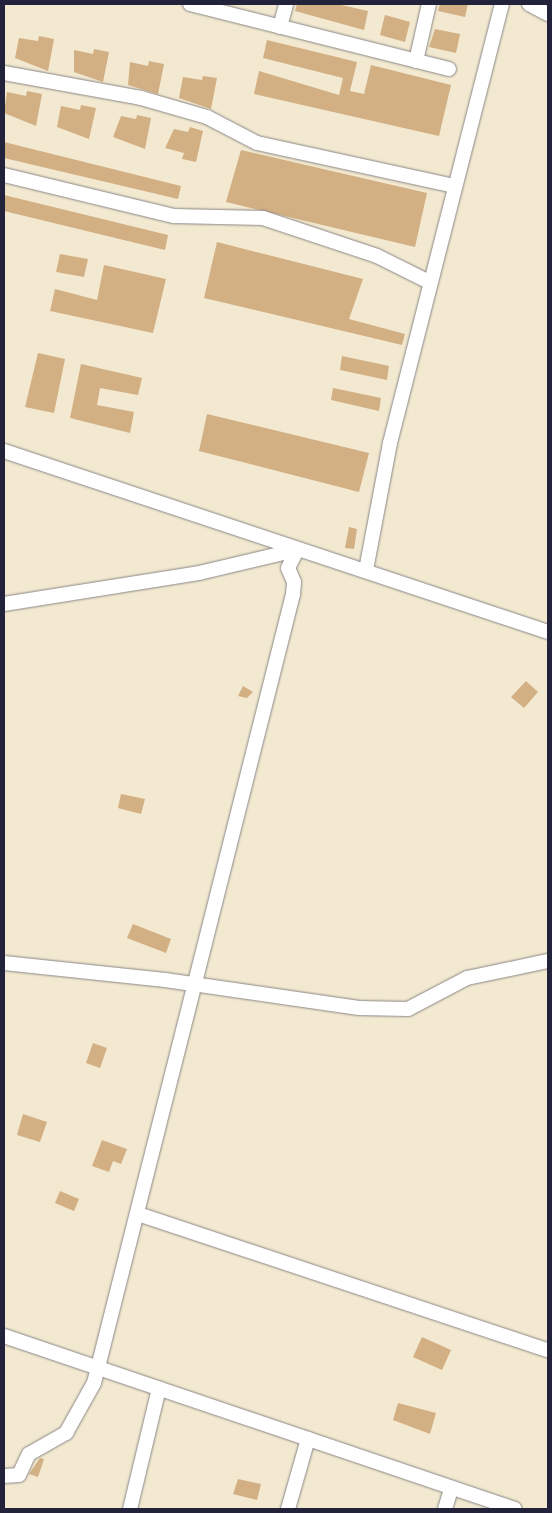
<!DOCTYPE html>
<html>
<head>
<meta charset="utf-8">
<style>
  body { margin:0 }
  #map { position:relative; width:552px; height:1513px; overflow:hidden; background:#f2e9d0; font-family:"Patrick Hand",sans-serif }
  div>[style] { position:absolute }
  .building>* { inset:0; background:#d3af84 }
  .roads { filter:drop-shadow(0 0 1px #8a8686) drop-shadow(0 0 1px #8a8686) }
  .minor>* { height:14px; margin:-7px; padding:0 7px; transform-origin:7px; border-radius:7px; background:#fff }
  span { translate:-50% -50%; white-space:nowrap; text-align:center; line-height:1.15; -webkit-text-stroke:4px #fbf7ec; paint-order:stroke }
  .frame { position:absolute; inset:0; border:5px solid #22223b; pointer-events:none }
</style>
</head>
<body>
<div id="map">
  <div class="building">
    <i style="clip-path:polygon(297px 4px,337px 4px,368px 11px,364px 30px,295px 11px)"></i>
    <i style="clip-path:polygon(440px 4px,468px 4px,465px 17px,438px 11px)"></i>
    <i style="clip-path:polygon(385px 15px,410px 22px,405px 42px,380px 35px)"></i>
    <i style="clip-path:polygon(435px 29px,460px 34px,456px 53px,429px 47px)"></i>
    <i style="clip-path:polygon(39px 36px,54px 39px,48px 71px,15px 58px,19px 38px,38px 41px)"></i>
    <i style="clip-path:polygon(267px 40px,357px 62px,350px 91px,364px 94px,371px 65px,451px 85px,439px 136px,254px 94px,259px 71px,339px 95px,343px 78px,263px 58px)"></i>
    <i style="clip-path:polygon(94px 49px,109px 52px,103px 82px,74px 72px,74px 50px,93px 54px)"></i>
    <i style="clip-path:polygon(149px 61px,164px 64px,158px 94px,128px 85px,130px 62px,148px 66px)"></i>
    <i style="clip-path:polygon(203px 76px,217px 78px,211px 109px,179px 98px,183px 77px,202px 80px)"></i>
    <i style="clip-path:polygon(27px 91px,42px 94px,36px 126px,4px 113px,7px 92px,26px 96px)"></i>
    <i style="clip-path:polygon(81px 105px,96px 108px,89px 139px,57px 127px,61px 106px,80px 110px)"></i>
    <i style="clip-path:polygon(137px 115px,151px 118px,145px 149px,113px 137px,121px 116px,136px 119px)"></i>
    <i style="clip-path:polygon(190px 127px,203px 131px,196px 162px,182px 159px,184px 153px,165px 148px,174px 129px,188px 132px)"></i>
    <i style="clip-path:polygon(4px 142px,181px 186px,178px 199px,4px 158px)"></i>
    <i style="clip-path:polygon(241px 150px,427px 193px,415px 247px,226px 202px)"></i>
    <i style="clip-path:polygon(4px 195px,168px 235px,165px 250px,4px 211px)"></i>
    <i style="clip-path:polygon(217px 242px,363px 279px,349px 319px,405px 334px,402px 345px,204px 298px)"></i>
    <i style="clip-path:polygon(60px 254px,88px 259px,84px 277px,56px 272px)"></i>
    <i style="clip-path:polygon(104px 265px,166px 279px,153px 333px,50px 311px,55px 289px,97px 300px)"></i>
    <i style="clip-path:polygon(38px 353px,65px 359px,54px 413px,25px 407px)"></i>
    <i style="clip-path:polygon(342px 356px,389px 366px,387px 380px,340px 370px)"></i>
    <i style="clip-path:polygon(81px 364px,142px 378px,138px 395px,100px 388px,97px 405px,134px 412px,130px 433px,70px 418px)"></i>
    <i style="clip-path:polygon(333px 388px,381px 398px,379px 411px,331px 400px)"></i>
    <i style="clip-path:polygon(207px 414px,369px 453px,359px 492px,199px 451px)"></i>
    <i style="clip-path:polygon(349px 527px,357px 529px,354px 549px,345px 548px)"></i>
    <i style="clip-path:polygon(526px 681px,538px 692px,524px 708px,511px 697px)"></i>
    <i style="clip-path:polygon(243px 686px,253px 692px,247px 698px,238px 696px)"></i>
    <i style="clip-path:polygon(121px 794px,145px 799px,141px 814px,118px 808px)"></i>
    <i style="clip-path:polygon(133px 924px,171px 939px,166px 953px,127px 938px)"></i>
    <i style="clip-path:polygon(93px 1043px,107px 1048px,100px 1068px,86px 1063px)"></i>
    <i style="clip-path:polygon(23px 1114px,47px 1122px,40px 1142px,17px 1135px)"></i>
    <i style="clip-path:polygon(102px 1140px,127px 1149px,121px 1164px,113px 1161px,109px 1172px,92px 1166px)"></i>
    <i style="clip-path:polygon(60px 1191px,79px 1199px,74px 1211px,55px 1203px)"></i>
    <i style="clip-path:polygon(422px 1337px,451px 1350px,442px 1370px,413px 1357px)"></i>
    <i style="clip-path:polygon(398px 1403px,436px 1413px,430px 1434px,393px 1420px)"></i>
    <i style="clip-path:polygon(40px 1458px,44px 1459px,38px 1477px,29px 1474px)"></i>
    <i style="clip-path:polygon(238px 1479px,261px 1484px,257px 1500px,233px 1494px)"></i>
  </div>
  <div class="roads">
    <div class="minor">
      <i style="left:190px;top:4px;width:267px;rotate:14.1deg"></i>
      <i style="left:529px;top:4px;width:21px;rotate:28deg"></i>
      <i style="left:280px;top:27px;width:24px;rotate:-75deg"></i>
      <i style="left:416px;top:61px;width:58px;rotate:-77.2deg"></i>
      <i style="left:4px;top:73px;width:139px;rotate:10.3deg"></i>
      <i style="left:141px;top:98px;width:69px;rotate:16.1deg"></i>
      <i style="left:207px;top:117px;width:56px;rotate:27.5deg"></i>
      <i style="left:257px;top:143px;width:202px;rotate:12.3deg"></i>
      <i style="left:4px;top:175px;width:175px;rotate:13.6deg"></i>
      <i style="left:174px;top:216px;width:89px;rotate:1.3deg"></i>
      <i style="left:263px;top:218px;width:120px;rotate:18.4deg"></i>
      <i style="left:377px;top:256px;width:60px;rotate:26.6deg"></i>
      <i style="left:4px;top:451px;width:573px;rotate:18.4deg"></i>
      <i style="left:366px;top:570px;width:129px;rotate:-79.3deg"></i>
      <i style="left:390px;top:443px;width:453px;rotate:-75.7deg"></i>
      <i style="left:4px;top:604px;width:197px;rotate:-9deg"></i>
      <i style="left:199px;top:573px;width:100px;rotate:-13.3deg"></i>
      <i style="left:4px;top:963px;width:162px;rotate:6deg"></i>
      <i style="left:165px;top:980px;width:196px;rotate:8.2deg"></i>
      <i style="left:359px;top:1008px;width:49px;rotate:1.2deg"></i>
      <i style="left:408px;top:1009px;width:67px;rotate:-27.7deg"></i>
      <i style="left:467px;top:978px;width:83px;rotate:-11.9deg"></i>
      <i style="left:138px;top:1214px;width:432px;rotate:18.4deg"></i>
      <i style="left:4px;top:1336px;width:539px;rotate:18.7deg"></i>
      <i style="left:4px;top:1476px;width:15px;rotate:-4deg"></i>
      <i style="left:19px;top:1475px;width:23px;rotate:-65deg"></i>
      <i style="left:29px;top:1454px;width:43px;rotate:-29.6deg"></i>
      <i style="left:66px;top:1433px;width:57px;rotate:-60.8deg"></i>
      <i style="left:94px;top:1383px;width:814px;rotate:-75.84deg"></i>
      <i style="left:293px;top:594px;width:12px;rotate:-85deg"></i>
      <i style="left:294px;top:582px;width:15px;rotate:-113deg"></i>
      <i style="left:288px;top:568px;width:20px;rotate:-63deg"></i>
      <i style="left:130px;top:1509px;width:124px;rotate:-76.5deg"></i>
      <i style="left:288px;top:1509px;width:73px;rotate:-74.1deg"></i>
      <i style="left:445px;top:1509px;width:21px;rotate:-73deg"></i>
    </div>
  </div>
  <div class="frame"></div>
</div>
</body>
</html>
